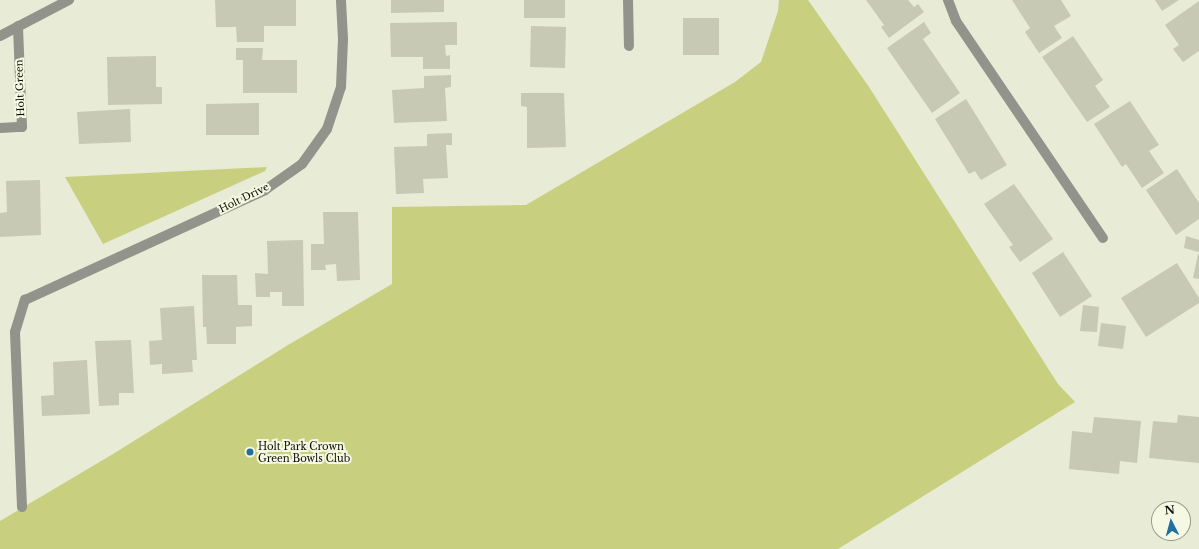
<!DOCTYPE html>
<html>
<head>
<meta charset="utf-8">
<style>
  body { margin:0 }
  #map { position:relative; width:1199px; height:549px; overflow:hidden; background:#e8ebd5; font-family:"Libre Baskerville",serif }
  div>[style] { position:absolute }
  .green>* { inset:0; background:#c8cf7f }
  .building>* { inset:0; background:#c7c9b4 }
  .service>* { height:10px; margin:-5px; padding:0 5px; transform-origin:5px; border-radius:5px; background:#92938a }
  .minor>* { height:10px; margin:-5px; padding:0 5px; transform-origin:5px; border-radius:5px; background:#92938a }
  .dots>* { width:11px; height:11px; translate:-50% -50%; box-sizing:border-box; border:2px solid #f5f8e2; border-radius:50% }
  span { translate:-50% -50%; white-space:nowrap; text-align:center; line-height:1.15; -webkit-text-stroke:4px #f5f8e2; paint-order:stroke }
  .street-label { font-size:10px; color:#0d0d07 }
  .poi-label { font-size:10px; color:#0d0d07 }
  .left { translate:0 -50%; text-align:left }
  .north { position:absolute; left:1151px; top:501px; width:40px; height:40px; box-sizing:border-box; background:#f5f8e2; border:1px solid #989a8a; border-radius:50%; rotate:354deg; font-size:11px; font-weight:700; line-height:16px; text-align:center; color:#0d0d07 }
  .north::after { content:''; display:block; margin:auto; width:14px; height:18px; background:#206fa1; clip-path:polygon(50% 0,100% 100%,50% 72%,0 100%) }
</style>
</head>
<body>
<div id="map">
  <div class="green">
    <i style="clip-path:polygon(779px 0,808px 0,869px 87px,1058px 384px,1075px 402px,838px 549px,0 549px,0 521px,113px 454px,288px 345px,392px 284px,392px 207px,526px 205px,735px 82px,761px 62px,778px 11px)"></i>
    <i style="clip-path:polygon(267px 167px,265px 171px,103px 244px,65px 177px)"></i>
  </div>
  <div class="building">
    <i style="clip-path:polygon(215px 0,296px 0,296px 26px,264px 26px,264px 42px,237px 42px,236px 27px,216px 27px)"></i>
    <i style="clip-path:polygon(391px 0,444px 0,444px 12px,391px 13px)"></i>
    <i style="clip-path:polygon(524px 0,565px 0,565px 18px,524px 18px)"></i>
    <i style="clip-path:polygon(866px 0,908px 0,914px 7px,918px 4px,924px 12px,889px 38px,881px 27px,884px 25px)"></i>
    <i style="clip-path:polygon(1012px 0,1061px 0,1071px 16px,1054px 26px,1062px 38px,1039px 53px,1025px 32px,1030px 28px)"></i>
    <i style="clip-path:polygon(1155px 0,1179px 0,1162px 11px)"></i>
    <i style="clip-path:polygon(1199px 1px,1199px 51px,1183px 62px,1173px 49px,1179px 45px,1165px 25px)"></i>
    <i style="clip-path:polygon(683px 18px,719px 18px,719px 55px,683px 55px)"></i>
    <i style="clip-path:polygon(457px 22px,457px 45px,445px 45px,446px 56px,450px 55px,450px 69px,423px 69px,423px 57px,391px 57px,390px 23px)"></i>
    <i style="clip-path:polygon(924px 22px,931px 33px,923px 39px,960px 93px,932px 113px,887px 48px)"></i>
    <i style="clip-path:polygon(531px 26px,566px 27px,565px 68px,530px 67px)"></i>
    <i style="clip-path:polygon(1073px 36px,1103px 80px,1095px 86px,1110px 107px,1087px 122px,1042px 57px)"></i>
    <i style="clip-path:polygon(236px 48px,263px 48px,262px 60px,297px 60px,297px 93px,243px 93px,243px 60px,236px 60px)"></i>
    <i style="clip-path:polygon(156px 56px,156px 87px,162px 87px,162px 104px,108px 105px,107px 57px)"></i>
    <i style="clip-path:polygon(451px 75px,451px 87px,445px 88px,447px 121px,394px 123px,392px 90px,424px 88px,424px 76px)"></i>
    <i style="clip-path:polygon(521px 93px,564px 93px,566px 147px,527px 148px,527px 107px,521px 106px)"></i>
    <i style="clip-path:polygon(966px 99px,1007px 165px,981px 180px,975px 171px,969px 174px,935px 119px)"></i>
    <i style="clip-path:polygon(1130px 101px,1159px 145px,1149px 151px,1164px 173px,1142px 188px,1126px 164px,1122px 167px,1094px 124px)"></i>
    <i style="clip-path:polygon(259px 103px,259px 135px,206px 135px,206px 104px)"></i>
    <i style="clip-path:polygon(130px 109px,131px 142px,79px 144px,77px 112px)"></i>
    <i style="clip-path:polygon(452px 133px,452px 145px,446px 145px,448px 178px,423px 179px,424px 193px,396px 194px,394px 147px,427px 146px,427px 134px)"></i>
    <i style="clip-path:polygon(1177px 169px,1199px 203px,1199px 219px,1176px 235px,1146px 190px)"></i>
    <i style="clip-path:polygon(40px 180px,41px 235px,0 237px,0 213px,7px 212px,6px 181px)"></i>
    <i style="clip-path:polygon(1014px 184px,1053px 239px,1020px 262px,1009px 247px,1013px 245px,984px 204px)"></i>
    <i style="clip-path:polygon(323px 212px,358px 212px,360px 280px,337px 281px,336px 264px,325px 265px,326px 270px,311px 270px,311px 244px,324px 244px)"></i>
    <i style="clip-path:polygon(1186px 236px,1199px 240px,1199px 252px,1184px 248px)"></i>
    <i style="clip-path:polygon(303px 240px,304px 306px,282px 306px,282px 292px,270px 292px,270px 297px,256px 297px,255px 273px,268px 274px,267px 241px)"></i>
    <i style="clip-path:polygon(1063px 252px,1092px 296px,1060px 317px,1032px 273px)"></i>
    <i style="clip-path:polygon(1198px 254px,1199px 254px,1199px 279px,1193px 278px)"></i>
    <i style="clip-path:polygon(1177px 263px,1199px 298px,1199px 303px,1146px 337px,1121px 298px)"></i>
    <i style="clip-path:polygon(202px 275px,237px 275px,238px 305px,252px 305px,252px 326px,236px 327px,236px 344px,207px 344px,206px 327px,203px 327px)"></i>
    <i style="clip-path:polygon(1083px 305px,1099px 307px,1097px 332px,1080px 331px)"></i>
    <i style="clip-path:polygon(194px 306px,197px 360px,192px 360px,193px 372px,162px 374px,162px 364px,150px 365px,149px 341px,162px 340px,160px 308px)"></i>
    <i style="clip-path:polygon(1101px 323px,1126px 326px,1123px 349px,1098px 346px)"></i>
    <i style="clip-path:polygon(131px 340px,134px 393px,119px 393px,119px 405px,99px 406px,95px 341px)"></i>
    <i style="clip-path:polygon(87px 360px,90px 414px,42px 416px,41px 396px,54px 395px,53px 362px)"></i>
    <i style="clip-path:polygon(1178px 415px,1199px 417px,1199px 463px,1149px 458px,1153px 421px,1177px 423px)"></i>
    <i style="clip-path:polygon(1094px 417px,1141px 421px,1137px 463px,1120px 461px,1119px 474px,1069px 469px,1072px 431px,1092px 433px)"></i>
  </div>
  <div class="service">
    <i style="left:22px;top:507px;width:175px;rotate:-92.3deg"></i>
    <i style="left:15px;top:332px;width:34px;rotate:-73deg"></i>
  </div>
  <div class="minor">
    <i style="left:628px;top:0;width:46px;rotate:88.8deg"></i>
    <i style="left:948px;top:0;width:22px;rotate:69deg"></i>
    <i style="left:956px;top:21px;width:262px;rotate:55.9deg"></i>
    <i style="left:0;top:36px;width:78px;rotate:-27.6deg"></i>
    <i style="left:0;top:128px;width:22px;rotate:-3deg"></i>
    <i style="left:22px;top:127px;width:101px;rotate:-92.3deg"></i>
    <i style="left:25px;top:300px;width:264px;rotate:-24.6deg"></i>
    <i style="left:265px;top:190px;width:45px;rotate:-35.1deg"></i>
    <i style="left:302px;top:164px;width:43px;rotate:-54.5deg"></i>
    <i style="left:327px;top:129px;width:44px;rotate:-71.6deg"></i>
    <i style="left:341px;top:87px;width:48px;rotate:-87.6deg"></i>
    <i style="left:343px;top:39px;width:39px;rotate:-93deg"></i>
  </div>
  <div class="dots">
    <i style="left:250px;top:452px;background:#206fa1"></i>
  </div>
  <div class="street-label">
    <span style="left:20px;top:88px;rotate:-92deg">Holt Green</span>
    <span style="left:244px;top:198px;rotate:-26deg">Holt Drive</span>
  </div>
  <div class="poi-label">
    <span class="left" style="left:258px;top:452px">Holt Park Crown<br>Green Bowls Club</span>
  </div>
  <div class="north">N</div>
</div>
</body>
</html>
